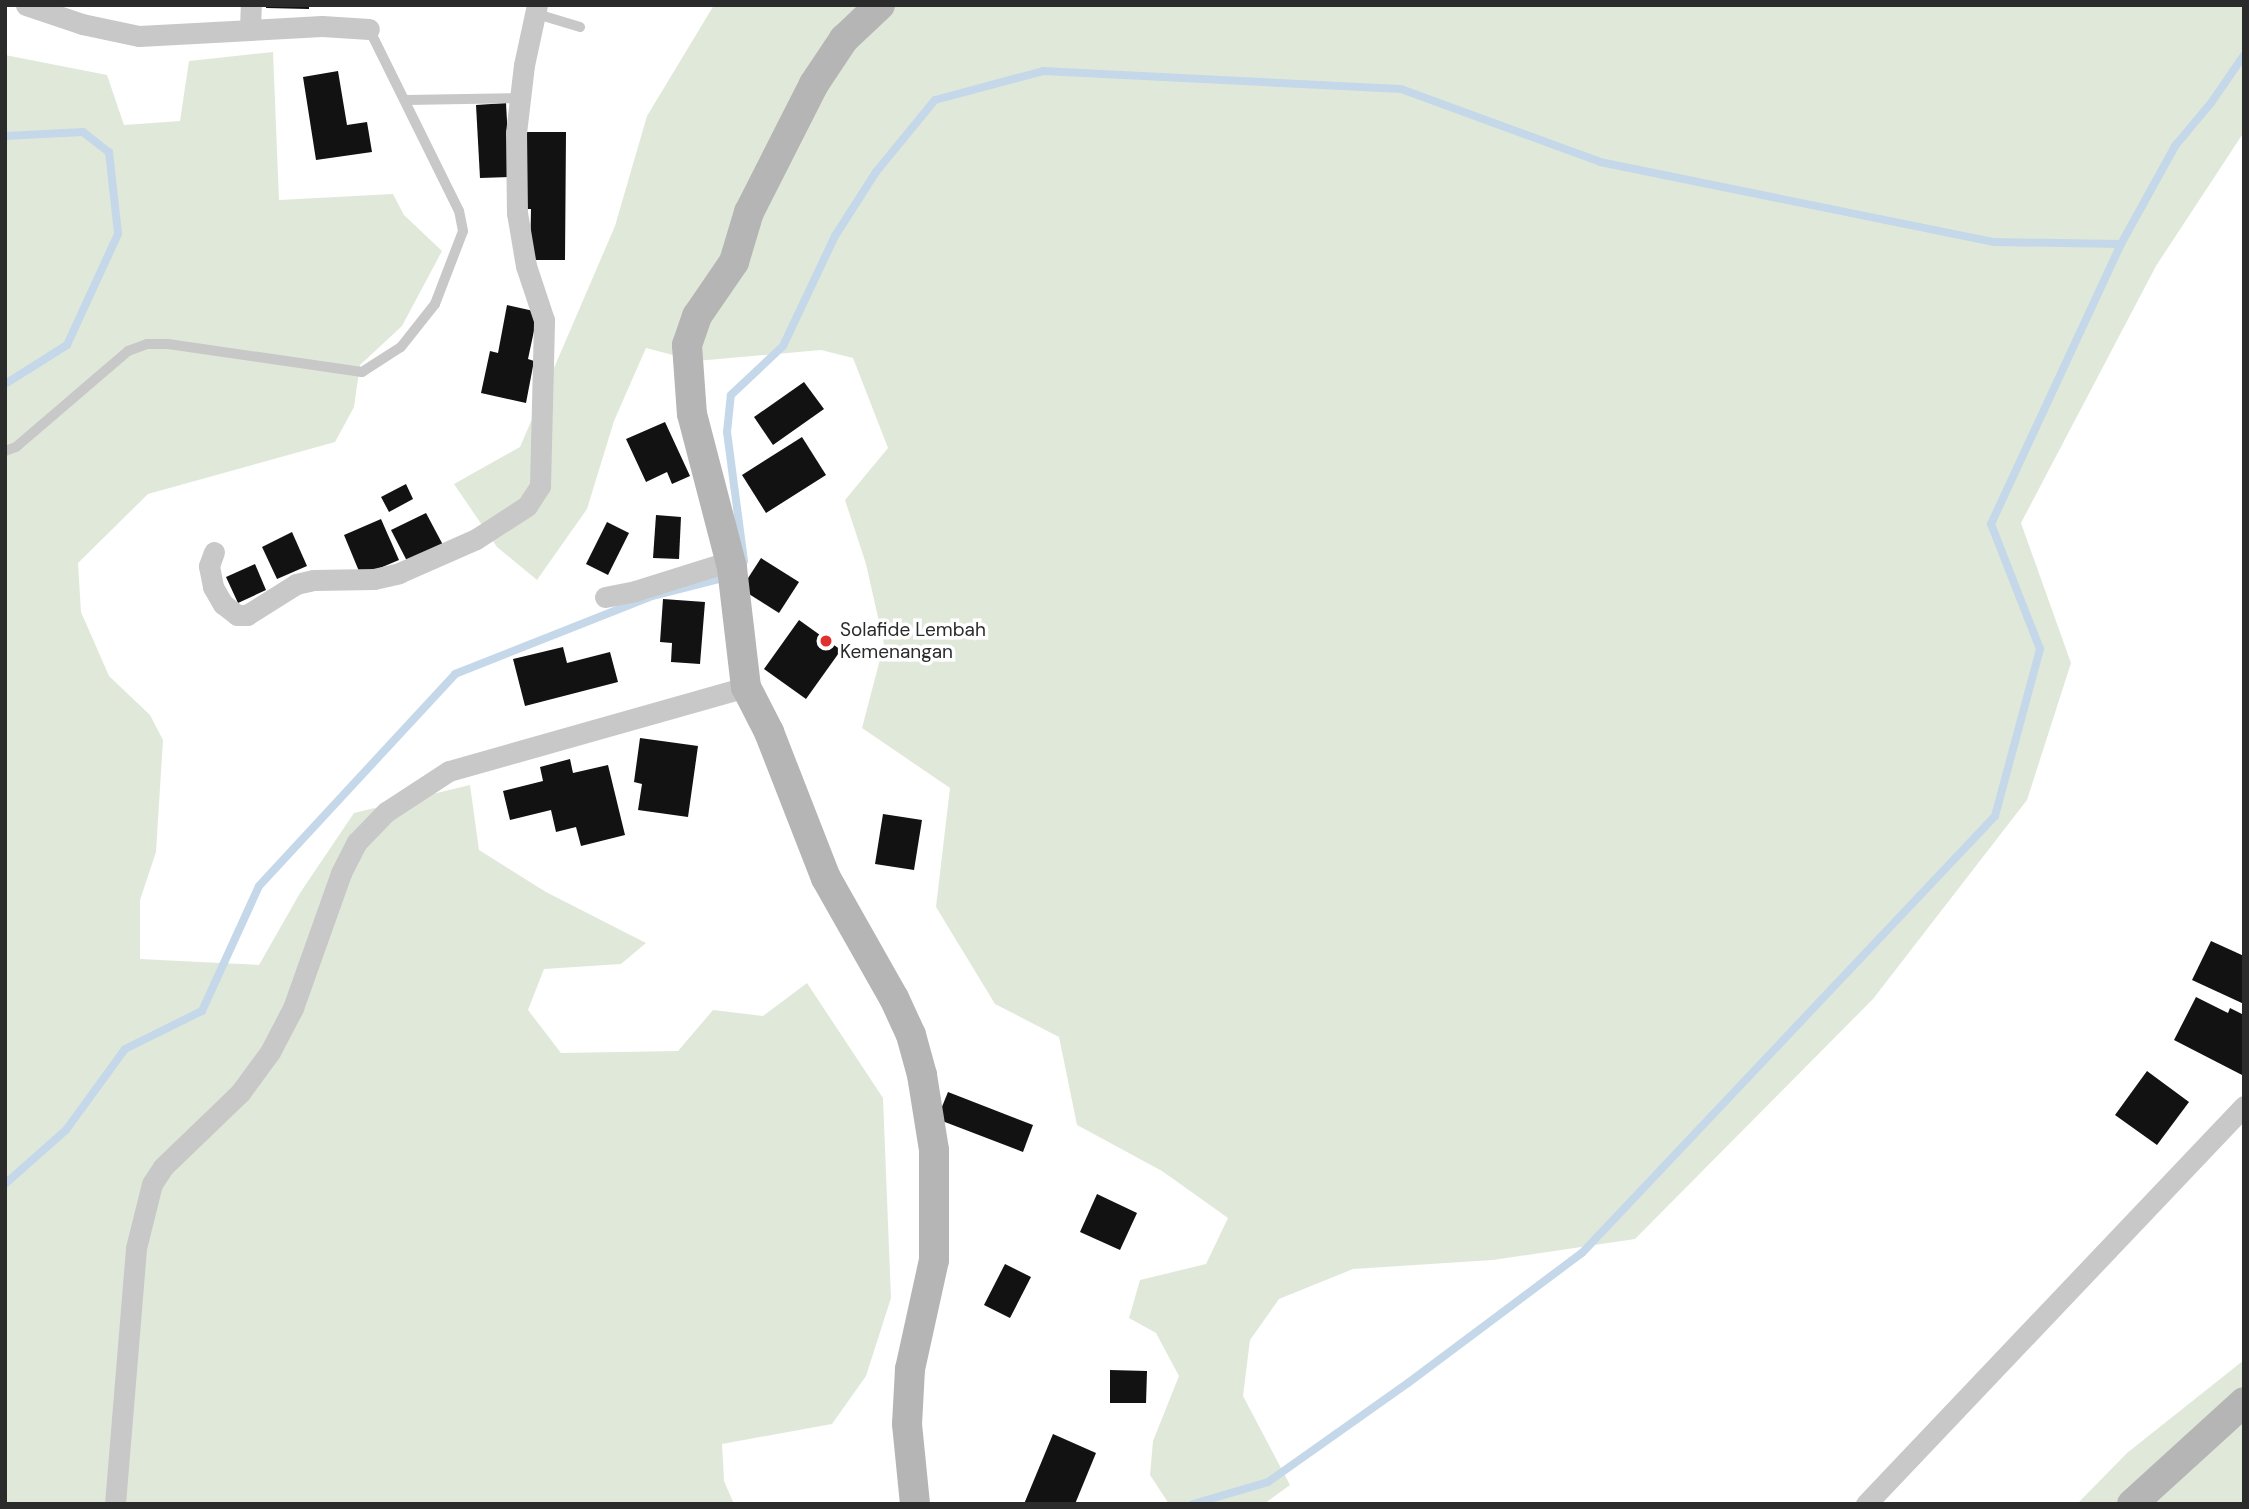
<!DOCTYPE html>
<html>
<head>
<meta charset="utf-8">
<style>
  body { margin:0 }
  #map { position:relative; width:2249px; height:1509px; overflow:hidden; background:#fff; font-family:"DM Sans",sans-serif }
  div>[style] { position:absolute }
  .green>* { inset:0; background:#e0e9d9 }
  .stream>* { height:8px; margin:-4px; padding:0 4px; transform-origin:4px; border-radius:4px; background:#c5d8e9 }
  .building>* { inset:0; background:#121212 }
  .lane>* { height:10px; margin:-5px; padding:0 5px; transform-origin:5px; border-radius:5px; background:#c8c8c8 }
  .street>* { height:21px; margin:-10.5px; padding:0 10.5px; transform-origin:10.5px; border-radius:10.5px; background:#c8c8c8 }
  .secondary>* { height:30px; margin:-15px; padding:0 15px; transform-origin:15px; border-radius:15px; background:#b5b5b5 }
  .dots>* { width:19px; height:19px; translate:-50% -50%; box-sizing:border-box; border:4px solid #fff; border-radius:50% }
  span { translate:-50% -50%; white-space:nowrap; text-align:center; line-height:1.15; -webkit-text-stroke:7px #fff; paint-order:stroke }
  .poi-label { font-size:19px; color:#2b2b2b }
  .left { translate:0 -50%; text-align:left }
  .frame { position:absolute; inset:0; border:7px solid #2b2b2b; pointer-events:none }
</style>
</head>
<body>
<div id="map">
  <div class="green">
    <i style="clip-path:polygon(714px 5px,2244px 5px,2244px 132px,2156px 266px,2021px 523px,2071px 663px,2027px 800px,1873px 999px,1635px 1239px,1493px 1260px,1353px 1269px,1279px 1299px,1250px 1340px,1243px 1396px,1290px 1485px,1264px 1504px,1169px 1504px,1150px 1475px,1153px 1441px,1179px 1376px,1156px 1333px,1129px 1318px,1140px 1280px,1206px 1264px,1228px 1218px,1162px 1171px,1077px 1125px,1059px 1037px,995px 1004px,936px 907px,950px 788px,862px 728px,884px 644px,866px 564px,845px 500px,888px 448px,853px 358px,821px 350px,696px 361px,646px 348px,614px 421px,587px 509px,537px 580px,497px 547px,454px 484px,520px 447px,615px 226px,647px 116px)"></i>
    <i style="clip-path:polygon(273px 52px,279px 200px,393px 194px,404px 215px,442px 251px,402px 326px,360px 365px,354px 407px,335px 442px,148px 494px,78px 563px,81px 612px,109px 676px,150px 715px,163px 740px,156px 852px,140px 900px,140px 959px,259px 965px,300px 893px,354px 813px,470px 785px,479px 850px,546px 892px,646px 943px,621px 964px,544px 969px,528px 1010px,561px 1053px,678px 1051px,713px 1010px,763px 1016px,807px 983px,883px 1098px,891px 1298px,866px 1376px,832px 1424px,722px 1444px,724px 1481px,734px 1504px,5px 1504px,5px 55px,107px 75px,124px 125px,180px 121px,189px 61px)"></i>
    <i style="clip-path:polygon(2244px 1360px,2244px 1504px,2077px 1504px,2127px 1453px)"></i>
  </div>
  <div class="stream">
    <i style="left:5px;top:136px;width:78px;rotate:-2.9deg"></i>
    <i style="left:83px;top:132px;width:33px;rotate:38deg"></i>
    <i style="left:109px;top:152px;width:82px;rotate:83.7deg"></i>
    <i style="left:118px;top:234px;width:122px;rotate:114.7deg"></i>
    <i style="left:67px;top:345px;width:73px;rotate:147.8deg"></i>
    <i style="left:744px;top:561px;width:130px;rotate:-97.5deg"></i>
    <i style="left:727px;top:432px;width:37px;rotate:-84deg"></i>
    <i style="left:731px;top:395px;width:71px;rotate:-43.3deg"></i>
    <i style="left:783px;top:346px;width:122px;rotate:-64.7deg"></i>
    <i style="left:835px;top:236px;width:76px;rotate:-57.4deg"></i>
    <i style="left:876px;top:172px;width:93px;rotate:-50.7deg"></i>
    <i style="left:935px;top:100px;width:112px;rotate:-15deg"></i>
    <i style="left:1043px;top:71px;width:358px;rotate:2.9deg"></i>
    <i style="left:1401px;top:89px;width:212px;rotate:20.1deg"></i>
    <i style="left:1600px;top:162px;width:401px;rotate:11.5deg"></i>
    <i style="left:1993px;top:242px;width:128px;rotate:0.9deg"></i>
    <i style="left:5px;top:1184px;width:81px;rotate:-41.5deg"></i>
    <i style="left:66px;top:1130px;width:100px;rotate:-53.9deg"></i>
    <i style="left:125px;top:1049px;width:86px;rotate:-26.3deg"></i>
    <i style="left:202px;top:1011px;width:137px;rotate:-65.5deg"></i>
    <i style="left:259px;top:886px;width:289px;rotate:-47.2deg"></i>
    <i style="left:455px;top:674px;width:212px;rotate:-21.6deg"></i>
    <i style="left:652px;top:596px;width:77px;rotate:-14.2deg"></i>
    <i style="left:1193px;top:1504px;width:78px;rotate:-16.3deg"></i>
    <i style="left:1268px;top:1482px;width:171px;rotate:-35.3deg"></i>
    <i style="left:1408px;top:1383px;width:217px;rotate:-36.8deg"></i>
    <i style="left:1582px;top:1253px;width:601px;rotate:-46.62deg"></i>
    <i style="left:1995px;top:816px;width:173px;rotate:-74.9deg"></i>
    <i style="left:2040px;top:649px;width:134px;rotate:-111.4deg"></i>
    <i style="left:1991px;top:524px;width:309px;rotate:-65.1deg"></i>
    <i style="left:2121px;top:244px;width:112px;rotate:-61.1deg"></i>
    <i style="left:2175px;top:146px;width:56px;rotate:-50.1deg"></i>
    <i style="left:2211px;top:103px;width:58px;rotate:-55.5deg"></i>
  </div>
  <div class="building">
    <i style="clip-path:polygon(266px 5px,309px 5px,309px 9px,266px 8px)"></i>
    <i style="clip-path:polygon(338px 71px,347px 125px,367px 122px,372px 152px,316px 160px,303px 77px)"></i>
    <i style="clip-path:polygon(506px 103px,510px 177px,480px 178px,476px 105px)"></i>
    <i style="clip-path:polygon(522px 132px,566px 132px,565px 260px,530px 260px,531px 209px,521px 209px)"></i>
    <i style="clip-path:polygon(507px 305px,538px 312px,528px 359px,534px 361px,526px 403px,481px 393px,490px 351px,498px 353px)"></i>
    <i style="clip-path:polygon(804px 382px,824px 409px,773px 445px,754px 417px)"></i>
    <i style="clip-path:polygon(665px 422px,690px 476px,672px 484px,667px 472px,646px 482px,626px 439px)"></i>
    <i style="clip-path:polygon(802px 437px,826px 475px,766px 513px,742px 475px)"></i>
    <i style="clip-path:polygon(406px 484px,413px 499px,389px 512px,381px 497px)"></i>
    <i style="clip-path:polygon(426px 513px,443px 545px,408px 563px,391px 530px)"></i>
    <i style="clip-path:polygon(656px 515px,681px 517px,679px 559px,653px 558px)"></i>
    <i style="clip-path:polygon(381px 519px,399px 560px,361px 576px,344px 535px)"></i>
    <i style="clip-path:polygon(607px 522px,629px 533px,608px 575px,586px 564px)"></i>
    <i style="clip-path:polygon(292px 532px,307px 566px,277px 579px,262px 547px)"></i>
    <i style="clip-path:polygon(761px 558px,799px 582px,779px 613px,741px 589px)"></i>
    <i style="clip-path:polygon(255px 564px,266px 590px,238px 603px,226px 577px)"></i>
    <i style="clip-path:polygon(663px 599px,705px 602px,700px 664px,671px 662px,672px 643px,660px 642px)"></i>
    <i style="clip-path:polygon(799px 620px,841px 650px,806px 699px,764px 669px)"></i>
    <i style="clip-path:polygon(563px 647px,567px 663px,610px 652px,618px 682px,525px 706px,513px 659px)"></i>
    <i style="clip-path:polygon(640px 738px,698px 746px,688px 817px,638px 810px,642px 784px,634px 782px)"></i>
    <i style="clip-path:polygon(570px 759px,573px 773px,608px 765px,625px 835px,581px 846px,576px 827px,556px 832px,551px 810px,510px 820px,503px 791px,543px 781px,540px 767px)"></i>
    <i style="clip-path:polygon(883px 814px,922px 820px,914px 870px,875px 864px)"></i>
    <i style="clip-path:polygon(2211px 941px,2244px 956px,2244px 1004px,2192px 980px)"></i>
    <i style="clip-path:polygon(2196px 997px,2228px 1013px,2230px 1008px,2244px 1015px,2244px 1076px,2174px 1040px)"></i>
    <i style="clip-path:polygon(2147px 1071px,2189px 1102px,2157px 1145px,2115px 1115px)"></i>
    <i style="clip-path:polygon(948px 1092px,1033px 1125px,1023px 1152px,937px 1119px)"></i>
    <i style="clip-path:polygon(1097px 1194px,1137px 1213px,1120px 1250px,1080px 1232px)"></i>
    <i style="clip-path:polygon(1005px 1264px,1031px 1277px,1010px 1318px,984px 1305px)"></i>
    <i style="clip-path:polygon(1110px 1370px,1147px 1371px,1146px 1403px,1110px 1403px)"></i>
    <i style="clip-path:polygon(1053px 1434px,1096px 1453px,1075px 1504px,1024px 1504px)"></i>
  </div>
  <div class="lane">
    <i style="left:537px;top:14px;width:45px;rotate:16.8deg"></i>
    <i style="left:406px;top:100px;width:113px;rotate:-1deg"></i>
    <i style="left:5px;top:451px;width:12px;rotate:-20deg"></i>
    <i style="left:16px;top:447px;width:148px;rotate:-40.6deg"></i>
    <i style="left:128px;top:351px;width:20px;rotate:-20deg"></i>
    <i style="left:147px;top:344px;width:21px"></i>
    <i style="left:168px;top:344px;width:196px;rotate:8.2deg"></i>
    <i style="left:362px;top:372px;width:46px;rotate:-32.7deg"></i>
    <i style="left:401px;top:347px;width:55px;rotate:-51.7deg"></i>
    <i style="left:435px;top:304px;width:78px;rotate:-69deg"></i>
    <i style="left:463px;top:231px;width:20px;rotate:-101deg"></i>
    <i style="left:459px;top:211px;width:203px;rotate:-116.3deg"></i>
  </div>
  <div class="street">
    <i style="left:26px;top:5px;width:59px;rotate:18.7deg"></i>
    <i style="left:82px;top:24px;width:58px;rotate:11.9deg"></i>
    <i style="left:139px;top:36px;width:183px;rotate:-3.1deg"></i>
    <i style="left:322px;top:26px;width:47px;rotate:3.7deg"></i>
    <i style="left:250px;top:29px;width:24px;rotate:-88deg"></i>
    <i style="left:214px;top:552px;width:15px;rotate:110deg"></i>
    <i style="left:209px;top:566px;width:21px;rotate:79deg"></i>
    <i style="left:213px;top:587px;width:20px;rotate:60deg"></i>
    <i style="left:223px;top:604px;width:18px;rotate:38deg"></i>
    <i style="left:237px;top:615px;width:10px"></i>
    <i style="left:247px;top:615px;width:58px;rotate:-32.3deg"></i>
    <i style="left:296px;top:584px;width:18px;rotate:-13deg"></i>
    <i style="left:314px;top:580px;width:60px;rotate:-1deg"></i>
    <i style="left:374px;top:579px;width:26px;rotate:-13deg"></i>
    <i style="left:399px;top:573px;width:84px;rotate:-23.8deg"></i>
    <i style="left:476px;top:539px;width:61px;rotate:-32.9deg"></i>
    <i style="left:527px;top:506px;width:24px;rotate:-57deg"></i>
    <i style="left:540px;top:486px;width:166px;rotate:-88.6deg"></i>
    <i style="left:544px;top:320px;width:57px;rotate:-108.4deg"></i>
    <i style="left:526px;top:266px;width:54px;rotate:-99.6deg"></i>
    <i style="left:517px;top:213px;width:80px;rotate:-90.7deg"></i>
    <i style="left:516px;top:133px;width:68px;rotate:-83.3deg"></i>
    <i style="left:524px;top:65px;width:61px;rotate:-77.8deg"></i>
    <i style="left:605px;top:597px;width:31px;rotate:-11deg"></i>
    <i style="left:635px;top:591px;width:101px;rotate:-17.4deg"></i>
    <i style="left:115px;top:1504px;width:257px;rotate:-85.3deg"></i>
    <i style="left:136px;top:1248px;width:66px;rotate:-76deg"></i>
    <i style="left:152px;top:1184px;width:20px;rotate:-57deg"></i>
    <i style="left:163px;top:1167px;width:107px;rotate:-43.9deg"></i>
    <i style="left:240px;top:1093px;width:51px;rotate:-53.8deg"></i>
    <i style="left:270px;top:1052px;width:50px;rotate:-62.4deg"></i>
    <i style="left:293px;top:1008px;width:143px;rotate:-70.4deg"></i>
    <i style="left:341px;top:873px;width:35px;rotate:-63deg"></i>
    <i style="left:357px;top:842px;width:42px;rotate:-46deg"></i>
    <i style="left:386px;top:812px;width:75px;rotate:-33.1deg"></i>
    <i style="left:449px;top:771px;width:309px;rotate:-15.8deg"></i>
    <i style="left:1866px;top:1504px;width:549px;rotate:-46.48deg"></i>
  </div>
  <div class="secondary">
    <i style="left:880px;top:5px;width:50px;rotate:136.6deg"></i>
    <i style="left:844px;top:39px;width:54px;rotate:123.7deg"></i>
    <i style="left:814px;top:84px;width:144px;rotate:116.9deg"></i>
    <i style="left:749px;top:212px;width:52px;rotate:106.7deg"></i>
    <i style="left:734px;top:262px;width:65px;rotate:124.4deg"></i>
    <i style="left:697px;top:316px;width:31px;rotate:109deg"></i>
    <i style="left:687px;top:345px;width:69px;rotate:85.9deg"></i>
    <i style="left:692px;top:414px;width:159px;rotate:75.4deg"></i>
    <i style="left:732px;top:568px;width:120px;rotate:83.3deg"></i>
    <i style="left:746px;top:687px;width:51px;rotate:62.9deg"></i>
    <i style="left:769px;top:732px;width:157px;rotate:68.7deg"></i>
    <i style="left:826px;top:878px;width:138px;rotate:60.5deg"></i>
    <i style="left:894px;top:998px;width:41px;rotate:65.3deg"></i>
    <i style="left:911px;top:1035px;width:41px;rotate:74.6deg"></i>
    <i style="left:922px;top:1075px;width:76px;rotate:80.9deg"></i>
    <i style="left:934px;top:1150px;width:110px;rotate:90deg"></i>
    <i style="left:934px;top:1260px;width:112px;rotate:102.4deg"></i>
    <i style="left:910px;top:1369px;width:55px;rotate:93.1deg"></i>
    <i style="left:907px;top:1424px;width:80px;rotate:84.3deg"></i>
    <i style="left:2132px;top:1504px;width:151px;rotate:-42.3deg"></i>
  </div>
  <div class="dots">
    <i style="left:826px;top:641px;background:#e03130"></i>
  </div>
  <div class="poi-label">
    <span class="left" style="left:840px;top:641px">Solafide Lembah<br>Kemenangan</span>
  </div>
  <div class="frame"></div>
</div>
</body>
</html>
